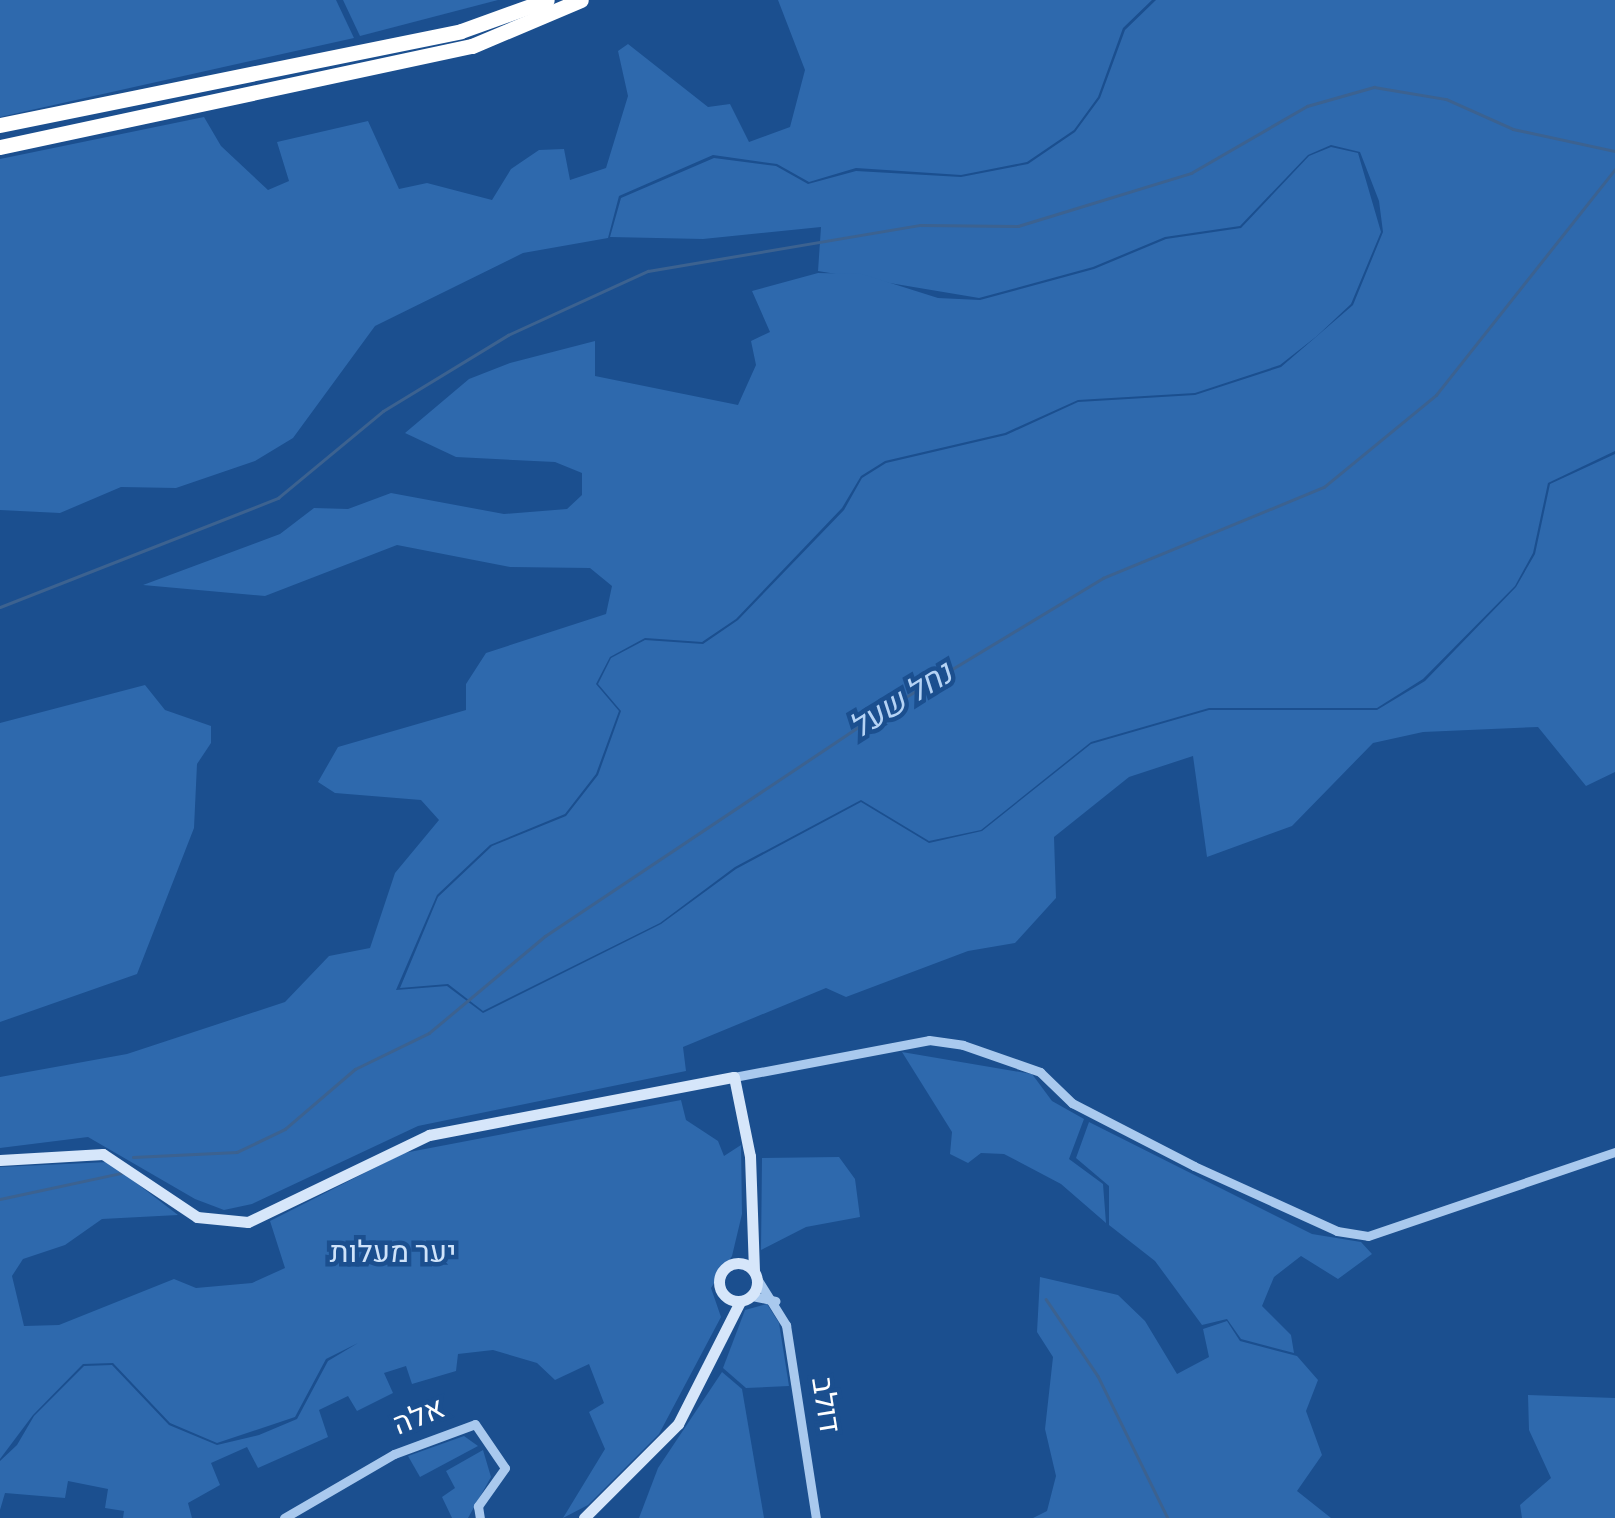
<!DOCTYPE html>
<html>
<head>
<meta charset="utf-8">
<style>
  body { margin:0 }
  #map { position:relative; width:1615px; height:1518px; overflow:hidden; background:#1b4f8f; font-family:"Source Sans 3",Heebo,sans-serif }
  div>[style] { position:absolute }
  .green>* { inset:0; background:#2e69ad }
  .stream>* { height:2.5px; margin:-1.25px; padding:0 1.25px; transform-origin:1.25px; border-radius:1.25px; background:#3c6290 }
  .street>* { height:9px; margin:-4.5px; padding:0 4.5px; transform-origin:4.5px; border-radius:4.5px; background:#a9c9ee }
  .secondary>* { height:11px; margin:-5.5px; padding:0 5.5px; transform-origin:5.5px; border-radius:5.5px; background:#d6e6fa }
  .secondary>.ring { margin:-5.5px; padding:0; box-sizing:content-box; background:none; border:11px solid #d6e6fa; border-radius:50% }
  .highway>* { height:15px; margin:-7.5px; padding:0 7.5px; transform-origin:7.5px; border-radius:7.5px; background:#fff }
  span { translate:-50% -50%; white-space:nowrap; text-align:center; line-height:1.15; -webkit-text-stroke:9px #1b4f8f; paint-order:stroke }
  .park-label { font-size:30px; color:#cfe3fa }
  .street-label { font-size:30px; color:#fff }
  .water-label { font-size:32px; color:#b5d3f5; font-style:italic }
</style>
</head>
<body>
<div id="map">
  <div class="green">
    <i style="clip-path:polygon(0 0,336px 0,354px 38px,0 117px)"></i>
    <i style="clip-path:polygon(343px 0,498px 0,360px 36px)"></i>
    <i style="clip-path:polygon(778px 0,1152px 0,1123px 28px,1098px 97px,1074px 130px,1027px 162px,961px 175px,856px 168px,809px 182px,777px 164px,713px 155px,619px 196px,608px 238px,523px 253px,375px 326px,293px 438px,255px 461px,176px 488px,121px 487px,60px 513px,0 510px,0 159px,204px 117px,221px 146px,268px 190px,289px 181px,277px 142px,368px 121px,399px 189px,427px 183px,492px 200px,511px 169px,539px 150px,564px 149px,570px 180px,606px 168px,628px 96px,618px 51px,628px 44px,708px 107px,730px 104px,749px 142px,790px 127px,805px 70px)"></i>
    <i style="clip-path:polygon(1156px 0,1615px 0,1615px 451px,1548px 483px,1533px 553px,1515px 586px,1423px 679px,1377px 708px,1209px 708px,1091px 742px,981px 830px,929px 841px,861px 800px,735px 867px,660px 923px,483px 1011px,448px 984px,400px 988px,438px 897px,492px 846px,566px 816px,598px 775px,621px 711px,598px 684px,611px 658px,645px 640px,703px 644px,738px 620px,844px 510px,862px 478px,886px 463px,1006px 435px,1078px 402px,1195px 395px,1281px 367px,1353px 305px,1383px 232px,1379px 201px,1360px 152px,1331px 145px,1308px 155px,1240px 226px,1165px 237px,1093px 267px,979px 298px,818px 271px,821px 227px,703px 239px,610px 237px,621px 198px,714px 158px,776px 166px,808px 184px,856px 171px,961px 177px,1028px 164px,1075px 132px,1100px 98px,1125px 30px)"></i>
    <i style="clip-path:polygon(1331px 147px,1358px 153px,1381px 232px,1351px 304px,1317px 336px,1280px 365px,1195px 393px,1078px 400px,1005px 433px,885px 461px,861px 476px,842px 508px,736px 619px,702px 642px,645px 638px,610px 657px,596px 684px,619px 711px,596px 774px,565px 814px,490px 845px,437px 895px,396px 990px,447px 986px,483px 1013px,661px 924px,736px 869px,861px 802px,929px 843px,982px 831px,1091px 744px,1209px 710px,1377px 710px,1425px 681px,1516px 587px,1535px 554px,1550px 484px,1615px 454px,1615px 772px,1586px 786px,1538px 727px,1423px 732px,1373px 743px,1292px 826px,1207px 857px,1193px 756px,1129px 777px,1054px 837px,1056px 898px,1015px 943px,968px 951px,846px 997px,826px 988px,683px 1047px,686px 1071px,418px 1126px,252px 1204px,224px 1210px,195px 1199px,88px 1137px,0 1148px,0 1077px,127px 1054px,285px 1002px,329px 956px,370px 948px,395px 873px,439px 820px,421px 800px,335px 793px,318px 782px,338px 747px,466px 710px,466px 684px,486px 653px,606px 614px,612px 586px,590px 568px,510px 567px,397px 545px,265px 596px,143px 585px,280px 534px,314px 508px,348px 509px,391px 493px,504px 514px,567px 509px,582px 495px,582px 473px,555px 462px,456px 457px,405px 433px,469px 379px,510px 363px,595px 341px,595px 376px,738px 405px,756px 365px,751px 341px,770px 332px,752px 291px,818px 273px,862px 274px,938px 298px,980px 300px,1094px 269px,1166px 239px,1241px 228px,1309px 156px)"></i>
    <i style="clip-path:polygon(145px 685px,165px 710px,211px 726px,211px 743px,197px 764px,194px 828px,137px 974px,0 1022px,0 723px)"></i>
    <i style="clip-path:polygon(902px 1052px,1032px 1074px,1052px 1101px,1084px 1119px,1069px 1159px,1103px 1184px,1106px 1223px,1061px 1184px,1004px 1154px,981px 1153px,968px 1163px,950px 1154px,952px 1132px)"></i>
    <i style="clip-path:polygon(681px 1100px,686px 1120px,718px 1141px,724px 1156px,741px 1145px,742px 1214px,732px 1256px,711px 1288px,721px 1317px,659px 1434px,588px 1505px,563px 1518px,605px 1449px,589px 1412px,604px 1403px,589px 1364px,555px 1380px,537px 1363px,493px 1350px,458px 1354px,456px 1371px,412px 1384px,406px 1366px,384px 1373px,393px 1393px,357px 1411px,348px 1396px,319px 1410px,328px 1437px,258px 1468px,247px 1447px,211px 1463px,220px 1485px,188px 1503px,192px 1518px,123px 1518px,124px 1511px,105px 1508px,108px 1489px,68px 1481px,65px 1498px,5px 1493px,0 1510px,0 1461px,17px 1445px,34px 1416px,84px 1366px,112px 1365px,169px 1425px,217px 1445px,259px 1435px,297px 1419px,328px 1361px,358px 1343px,326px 1359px,295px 1417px,217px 1443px,170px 1423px,113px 1363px,83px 1364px,33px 1415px,0 1459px,0 1167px,109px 1162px,178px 1215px,102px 1219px,65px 1245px,23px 1259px,12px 1276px,24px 1326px,59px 1325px,174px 1279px,196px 1288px,252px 1283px,285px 1268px,270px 1221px,404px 1153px)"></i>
    <i style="clip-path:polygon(1089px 1122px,1312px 1234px,1361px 1242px,1372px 1254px,1338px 1279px,1301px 1256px,1274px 1277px,1262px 1306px,1291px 1335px,1294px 1353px,1241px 1339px,1227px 1319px,1202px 1325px,1155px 1261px,1109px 1225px,1109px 1186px,1076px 1158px)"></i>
    <i style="clip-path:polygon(839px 1157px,855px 1179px,860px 1217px,806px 1227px,761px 1250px,762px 1158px)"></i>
    <i style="clip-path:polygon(1040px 1277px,1118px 1295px,1145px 1321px,1177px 1374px,1209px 1357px,1203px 1329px,1227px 1321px,1240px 1341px,1297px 1356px,1318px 1380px,1306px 1411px,1322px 1455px,1297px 1491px,1331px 1518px,1033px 1518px,1047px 1511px,1056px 1476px,1045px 1429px,1053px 1357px,1037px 1332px)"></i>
    <i style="clip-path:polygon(767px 1304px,779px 1323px,789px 1386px,746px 1388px,723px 1368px,745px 1310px)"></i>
    <i style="clip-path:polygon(722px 1372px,742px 1389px,764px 1518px,639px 1518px,658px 1468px)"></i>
    <i style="clip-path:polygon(1528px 1395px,1615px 1398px,1615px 1518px,1522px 1518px,1520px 1505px,1551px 1478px,1529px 1430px)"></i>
    <i style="clip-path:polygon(464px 1436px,478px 1446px,420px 1477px,408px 1456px)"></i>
    <i style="clip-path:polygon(483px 1450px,491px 1477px,468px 1518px,452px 1518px,442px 1497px,455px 1488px,446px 1471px)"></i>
  </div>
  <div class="stream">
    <i style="left:0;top:607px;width:299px;rotate:-21.4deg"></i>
    <i style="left:278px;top:498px;width:136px;rotate:-39.6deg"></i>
    <i style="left:383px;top:411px;width:146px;rotate:-31.3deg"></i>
    <i style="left:508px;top:335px;width:154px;rotate:-24.6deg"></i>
    <i style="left:648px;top:271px;width:276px;rotate:-9.6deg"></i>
    <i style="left:920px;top:225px;width:98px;rotate:0.6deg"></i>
    <i style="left:1018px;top:226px;width:181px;rotate:-17deg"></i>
    <i style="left:1191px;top:173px;width:134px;rotate:-30deg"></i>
    <i style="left:1307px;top:106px;width:70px;rotate:-15.8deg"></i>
    <i style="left:1374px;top:87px;width:73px;rotate:9.5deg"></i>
    <i style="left:1446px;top:99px;width:73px;rotate:24.1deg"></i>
    <i style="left:1513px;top:129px;width:104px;rotate:12.2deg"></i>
    <i style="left:133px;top:1157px;width:104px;rotate:-2.8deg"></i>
    <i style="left:237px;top:1152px;width:53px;rotate:-25.6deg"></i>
    <i style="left:285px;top:1129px;width:92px;rotate:-40.6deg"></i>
    <i style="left:355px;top:1069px;width:82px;rotate:-25.9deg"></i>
    <i style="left:429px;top:1033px;width:151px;rotate:-39.9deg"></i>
    <i style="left:545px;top:936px;width:398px;rotate:-33.7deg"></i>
    <i style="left:876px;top:715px;width:265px;rotate:-31.1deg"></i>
    <i style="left:1103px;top:578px;width:239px;rotate:-22.4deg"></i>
    <i style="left:1324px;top:487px;width:145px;rotate:-39.4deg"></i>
    <i style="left:1436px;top:395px;width:288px;rotate:-51.6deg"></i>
    <i style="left:0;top:1199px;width:124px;rotate:-12.1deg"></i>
    <i style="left:1046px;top:1299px;width:93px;rotate:56deg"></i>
    <i style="left:1098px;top:1376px;width:158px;rotate:63.8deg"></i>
  </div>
  <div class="street">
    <i style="left:734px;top:1077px;width:198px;rotate:-10.7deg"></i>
    <i style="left:929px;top:1040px;width:34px;rotate:8deg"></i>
    <i style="left:963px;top:1045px;width:82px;rotate:19.3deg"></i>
    <i style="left:1040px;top:1072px;width:45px;rotate:44.1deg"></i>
    <i style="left:1072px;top:1103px;width:137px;rotate:27.3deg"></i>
    <i style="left:1194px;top:1166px;width:157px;rotate:24.4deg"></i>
    <i style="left:1337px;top:1231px;width:31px;rotate:9deg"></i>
    <i style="left:1368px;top:1236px;width:261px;rotate:-18.8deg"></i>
    <i style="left:756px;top:1277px;width:57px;rotate:58deg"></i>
    <i style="left:786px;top:1325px;width:195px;rotate:81.2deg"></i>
    <i style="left:752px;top:1296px;width:24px;rotate:12deg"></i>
    <i style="left:284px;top:1518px;width:127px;rotate:-30.2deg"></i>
    <i style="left:394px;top:1454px;width:86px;rotate:-20.3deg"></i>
    <i style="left:475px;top:1424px;width:53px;rotate:55.7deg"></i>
    <i style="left:505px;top:1468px;width:47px;rotate:125.4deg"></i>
    <i style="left:478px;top:1506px;width:12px;rotate:81deg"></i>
  </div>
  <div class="secondary">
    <i style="left:0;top:1160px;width:103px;rotate:-3.3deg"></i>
    <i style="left:103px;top:1154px;width:113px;rotate:33.8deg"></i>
    <i style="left:197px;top:1217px;width:51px;rotate:5.6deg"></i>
    <i style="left:248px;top:1222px;width:201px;rotate:-25.7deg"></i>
    <i style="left:429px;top:1135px;width:310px;rotate:-10.8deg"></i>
    <i style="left:734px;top:1077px;width:81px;rotate:78.6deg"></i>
    <i style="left:750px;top:1156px;width:115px;rotate:88deg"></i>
    <i class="ring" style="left:719px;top:1263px;width:27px;height:27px"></i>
    <i style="left:584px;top:1518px;width:133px;rotate:-45deg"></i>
    <i style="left:678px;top:1424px;width:137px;rotate:-63.1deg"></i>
  </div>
  <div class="highway">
    <i style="left:0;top:125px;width:470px;rotate:-11.5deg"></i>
    <i style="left:461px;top:31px;width:91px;rotate:-19.8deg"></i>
    <i style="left:0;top:147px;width:483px;rotate:-12.1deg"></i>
    <i style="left:472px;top:46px;width:118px;rotate:-22.9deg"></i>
  </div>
  <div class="park-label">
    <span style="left:393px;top:1253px">יער מעלות</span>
  </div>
  <div class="street-label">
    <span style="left:825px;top:1405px;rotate:81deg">דולב</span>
    <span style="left:419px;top:1417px;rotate:-22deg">אלה</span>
  </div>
  <div class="water-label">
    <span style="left:901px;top:701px;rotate:-32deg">נחל שעל</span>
  </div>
</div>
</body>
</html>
